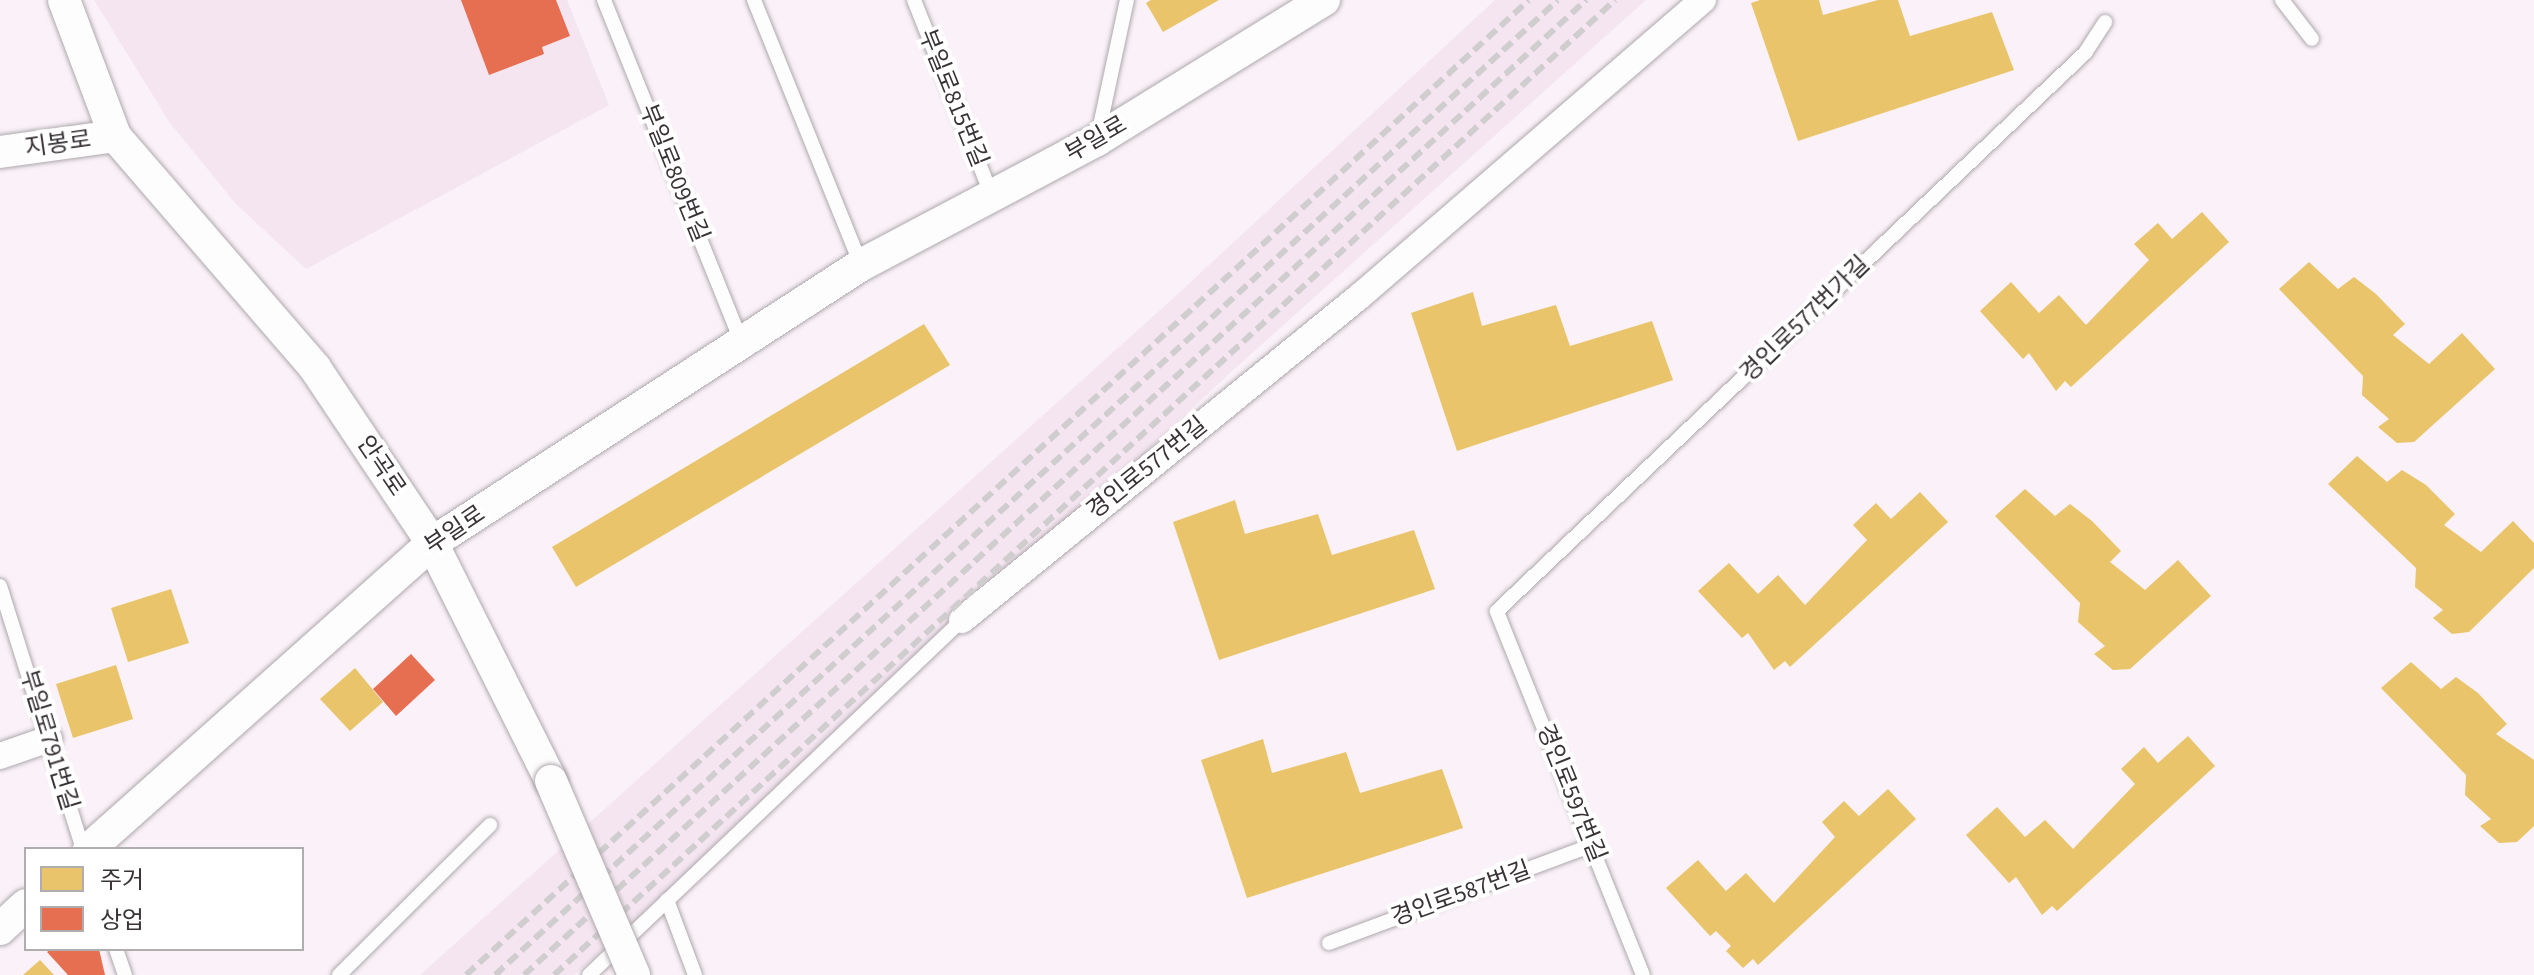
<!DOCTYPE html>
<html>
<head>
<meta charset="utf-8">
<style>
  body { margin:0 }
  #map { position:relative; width:2534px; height:975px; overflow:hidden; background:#faf2f8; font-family:"Source Sans 3","Noto Sans KR",sans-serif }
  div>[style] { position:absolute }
  .built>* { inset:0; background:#f4e5f0 }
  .homes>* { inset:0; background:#e9c46a }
  .shops>* { inset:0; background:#e76f51 }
  .roads { filter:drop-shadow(0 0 2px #aea8ac) drop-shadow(0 0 2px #aea8ac) }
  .service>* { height:14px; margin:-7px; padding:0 7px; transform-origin:7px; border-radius:7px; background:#fefdfe }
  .minor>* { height:26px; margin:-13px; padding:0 13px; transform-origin:13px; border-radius:13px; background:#fefdfe }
  .tertiary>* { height:32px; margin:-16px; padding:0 16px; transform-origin:16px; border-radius:16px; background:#fefdfe }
  .rail>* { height:6px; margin-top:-3px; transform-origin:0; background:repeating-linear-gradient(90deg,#d0cdcf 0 12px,transparent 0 18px) }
  .bridges { filter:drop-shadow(0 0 2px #aea8ac) drop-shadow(0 0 2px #aea8ac) }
  .tertiary-bridge>* { height:32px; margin:-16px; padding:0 16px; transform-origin:16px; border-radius:16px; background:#fefdfe }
  span { translate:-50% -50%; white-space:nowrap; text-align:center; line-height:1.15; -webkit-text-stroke:8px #fff; paint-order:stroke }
  .street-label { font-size:24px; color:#393337 }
  .legend { position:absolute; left:24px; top:847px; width:280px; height:104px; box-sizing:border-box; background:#fff; border:2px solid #b0adaf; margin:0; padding:10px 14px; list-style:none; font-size:24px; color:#393337 }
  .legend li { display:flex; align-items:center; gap:16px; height:40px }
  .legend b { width:40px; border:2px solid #b0adaf }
</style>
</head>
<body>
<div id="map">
  <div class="built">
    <i style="clip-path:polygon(94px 0,567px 0,609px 105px,306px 269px,236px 204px,170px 123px)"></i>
    <i style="clip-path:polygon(1495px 0,1646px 0,1231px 372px,802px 775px,574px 975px,420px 975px,1168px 303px)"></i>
  </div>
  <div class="homes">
    <i style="clip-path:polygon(1151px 0,1219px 0,1163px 32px,1146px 3px)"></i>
    <i style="clip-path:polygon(1760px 0,1819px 0,1823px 15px,1878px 0,1898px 0,1910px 36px,1992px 12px,2014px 70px,1798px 141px,1751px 3px)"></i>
    <i style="clip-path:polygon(2202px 212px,2229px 242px,2071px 387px,2065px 381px,2056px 391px,2029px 353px,2023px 359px,1980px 311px,2011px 282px,2039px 313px,2059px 295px,2086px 325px,2149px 260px,2134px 244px,2158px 223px,2172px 239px)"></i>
    <i style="clip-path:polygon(2309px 262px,2338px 289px,2354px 277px,2376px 294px,2405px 324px,2393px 335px,2429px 364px,2462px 333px,2495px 369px,2414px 442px,2397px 443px,2378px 427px,2389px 419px,2362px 395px,2363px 376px,2279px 289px)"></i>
    <i style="clip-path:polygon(1473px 292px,1482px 326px,1556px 305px,1570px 346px,1652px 321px,1673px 380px,1457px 451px,1411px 313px)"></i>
    <i style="clip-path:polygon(924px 324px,950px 365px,576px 587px,552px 547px)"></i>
    <i style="clip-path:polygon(2357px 456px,2387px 482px,2402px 470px,2426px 485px,2455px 514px,2444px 525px,2481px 552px,2513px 521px,2534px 543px,2534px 568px,2469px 632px,2452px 634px,2433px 618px,2443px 610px,2415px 587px,2416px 568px,2328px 484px)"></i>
    <i style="clip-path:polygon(2025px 489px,2055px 516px,2070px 504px,2092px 521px,2121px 551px,2110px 562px,2145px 590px,2178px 560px,2211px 596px,2130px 669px,2113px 670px,2094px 654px,2105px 646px,2078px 622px,2080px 603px,1995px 516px)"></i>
    <i style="clip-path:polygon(1920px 492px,1948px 522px,1790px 667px,1785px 661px,1774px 670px,1748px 633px,1742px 638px,1698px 591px,1729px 563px,1758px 594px,1778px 575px,1805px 605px,1867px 540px,1853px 525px,1876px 503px,1891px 519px)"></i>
    <i style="clip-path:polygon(1235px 500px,1245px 534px,1318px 514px,1332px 555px,1414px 530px,1435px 589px,1219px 660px,1173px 522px)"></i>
    <i style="clip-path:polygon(171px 589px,189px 643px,128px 662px,111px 608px)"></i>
    <i style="clip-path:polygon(2411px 662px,2441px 689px,2456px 677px,2478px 693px,2507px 724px,2496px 734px,2534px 760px,2534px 826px,2517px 842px,2499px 843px,2480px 826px,2491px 819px,2465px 795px,2466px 775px,2381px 688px)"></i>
    <i style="clip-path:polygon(116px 665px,133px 719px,73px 738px,56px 684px)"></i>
    <i style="clip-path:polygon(355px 668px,383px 702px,350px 731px,320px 699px)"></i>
    <i style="clip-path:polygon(2188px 736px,2215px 766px,2057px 911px,2052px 906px,2042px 915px,2016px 877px,2009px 883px,1966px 835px,1997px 807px,2025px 837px,2045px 820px,2073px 849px,2135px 784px,2121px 769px,2144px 747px,2158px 763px)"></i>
    <i style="clip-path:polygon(1263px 739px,1272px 773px,1346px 752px,1360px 793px,1442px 769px,1463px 828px,1247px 898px,1201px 760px)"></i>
    <i style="clip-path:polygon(1888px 789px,1916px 819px,1758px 965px,1753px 959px,1743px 968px,1726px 951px,1731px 946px,1716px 931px,1710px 936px,1666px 888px,1698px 860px,1726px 891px,1746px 873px,1774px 903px,1835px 837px,1822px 822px,1844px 801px,1859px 816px)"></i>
    <i style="clip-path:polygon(40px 960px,54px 975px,23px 975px)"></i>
  </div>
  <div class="shops">
    <i style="clip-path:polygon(461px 0,556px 0,570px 36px,542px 47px,544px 54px,489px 75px)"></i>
    <i style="clip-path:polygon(411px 654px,435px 680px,396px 716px,373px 689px)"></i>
    <i style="clip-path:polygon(51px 949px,99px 949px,105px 975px,68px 975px,47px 952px)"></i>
  </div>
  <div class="roads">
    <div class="service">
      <i style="left:604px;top:0;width:372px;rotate:68.1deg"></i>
      <i style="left:754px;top:0;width:286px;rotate:68deg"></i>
      <i style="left:914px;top:0;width:211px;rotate:68.3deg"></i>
      <i style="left:2282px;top:0;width:49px;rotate:52.4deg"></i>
      <i style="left:1098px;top:135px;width:138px;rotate:-77.9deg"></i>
      <i style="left:0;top:586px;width:276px;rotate:72.5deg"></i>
      <i style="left:667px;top:900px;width:80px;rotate:69.5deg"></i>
      <i style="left:1329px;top:943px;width:282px;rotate:-20.4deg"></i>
      <i style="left:116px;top:949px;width:28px;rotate:71deg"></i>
      <i style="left:339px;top:975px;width:213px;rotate:-44.8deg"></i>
      <i style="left:589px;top:975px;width:515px;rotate:-43.58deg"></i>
      <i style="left:1643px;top:975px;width:392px;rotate:-111.9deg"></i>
      <i style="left:1497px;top:611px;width:811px;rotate:-43.5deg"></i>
      <i style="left:2085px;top:53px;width:37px;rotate:-57deg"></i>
    </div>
    <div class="minor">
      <i style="left:962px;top:620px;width:513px;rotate:-39.15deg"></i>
      <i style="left:1360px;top:296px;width:453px;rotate:-40.8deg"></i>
      <i style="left:0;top:756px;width:52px;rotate:-19.1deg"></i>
    </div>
    <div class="tertiary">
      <i style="left:64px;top:0;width:145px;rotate:69.4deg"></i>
      <i style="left:115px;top:136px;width:306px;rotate:49.2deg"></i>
      <i style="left:315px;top:368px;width:211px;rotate:56.2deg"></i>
      <i style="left:432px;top:543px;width:266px;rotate:63.4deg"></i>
      <i style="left:0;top:152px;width:116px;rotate:-7.9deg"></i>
      <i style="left:89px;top:849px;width:460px;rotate:-41.7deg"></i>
      <i style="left:432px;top:543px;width:511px;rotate:-32.94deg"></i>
      <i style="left:861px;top:265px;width:267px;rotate:-27.9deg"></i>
      <i style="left:1097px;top:140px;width:267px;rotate:-31.7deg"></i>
      <i style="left:0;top:929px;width:35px;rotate:-43deg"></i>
    </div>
  </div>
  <div class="rail">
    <i style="left:466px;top:975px;width:1442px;rotate:-42.53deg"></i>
    <i style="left:495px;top:975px;width:1442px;rotate:-42.53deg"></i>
    <i style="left:524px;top:975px;width:1442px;rotate:-42.55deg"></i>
    <i style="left:554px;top:975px;width:1441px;rotate:-42.58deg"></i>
  </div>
  <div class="bridges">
    <div class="tertiary-bridge">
      <i style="left:551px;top:781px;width:211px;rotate:66.8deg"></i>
    </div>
  </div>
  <div class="street-label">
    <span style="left:953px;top:98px;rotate:68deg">부일로815번길</span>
    <span style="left:1096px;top:139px;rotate:-30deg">부일로</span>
    <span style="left:58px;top:144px;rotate:-8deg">지봉로</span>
    <span style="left:674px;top:173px;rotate:68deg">부일로809번길</span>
    <span style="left:1805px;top:319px;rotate:-44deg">경인로577번가길</span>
    <span style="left:381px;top:466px;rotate:56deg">안곡로</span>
    <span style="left:1147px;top:468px;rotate:-39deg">경인로577번길</span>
    <span style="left:455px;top:530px;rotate:-34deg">부일로</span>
    <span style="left:49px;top:740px;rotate:73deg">부일로791번길</span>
    <span style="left:1571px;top:793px;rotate:68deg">경인로597번길</span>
    <span style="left:1461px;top:894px;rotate:-20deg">경인로587번길</span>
  </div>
  <ul class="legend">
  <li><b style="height:22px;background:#e9c46a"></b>주거</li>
  <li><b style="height:22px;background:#e76f51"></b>상업</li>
  </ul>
</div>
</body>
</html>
